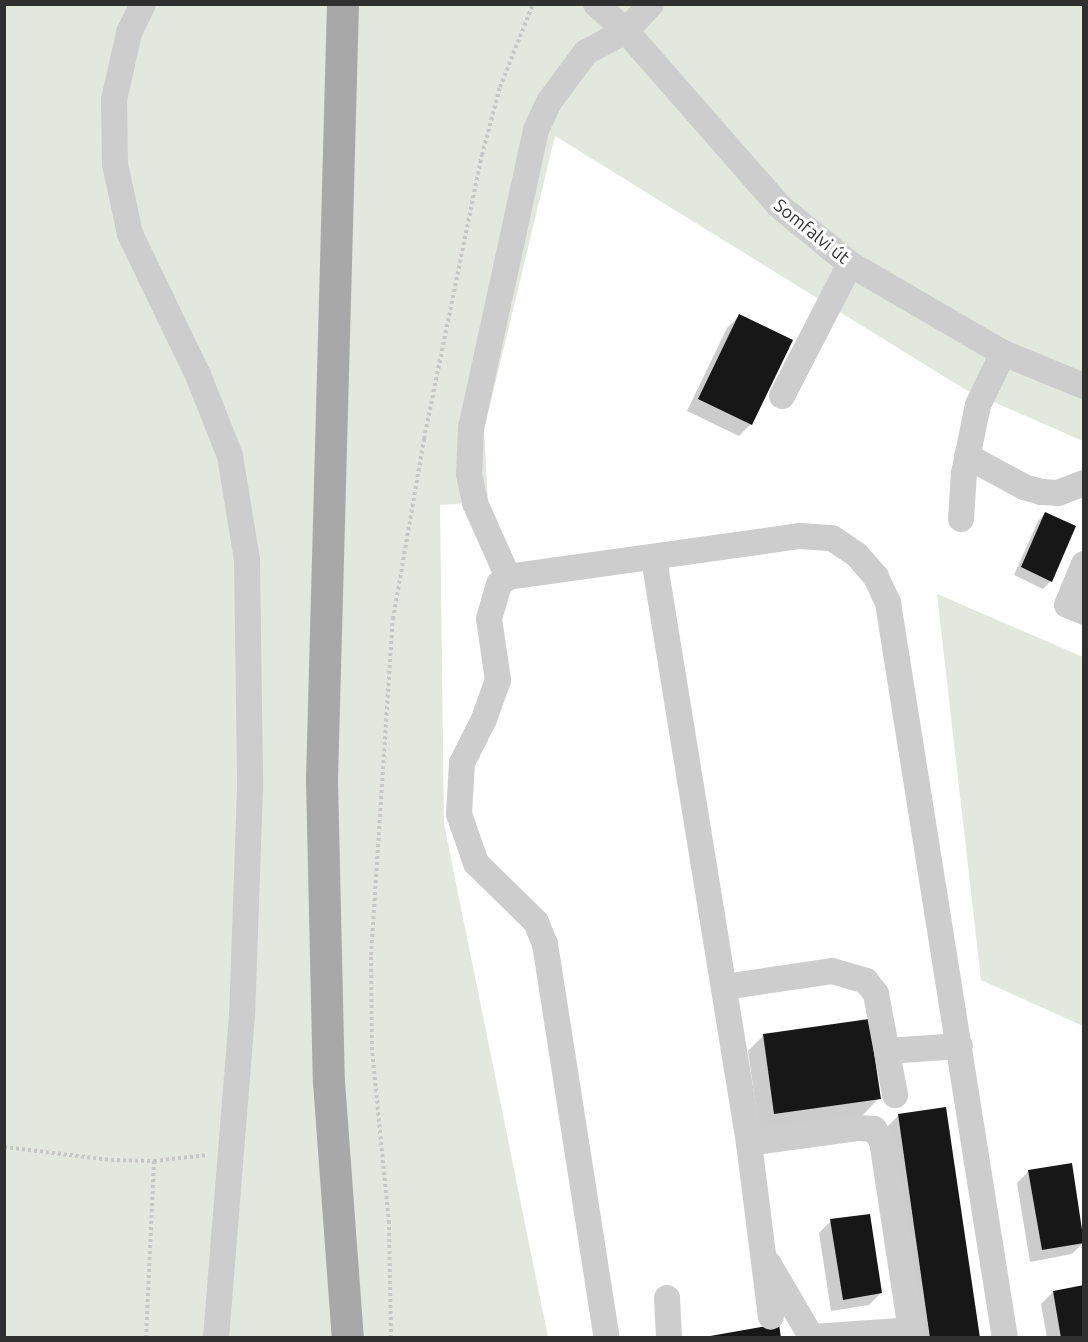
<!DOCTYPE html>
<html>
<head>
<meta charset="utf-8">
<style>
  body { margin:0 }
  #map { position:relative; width:1088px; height:1342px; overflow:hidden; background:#fff; font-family:Ubuntu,sans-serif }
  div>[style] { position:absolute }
  .green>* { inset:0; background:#e2e8dd }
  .shadow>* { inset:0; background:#0003 }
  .building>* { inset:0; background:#171717 }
  .path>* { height:4px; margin-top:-2px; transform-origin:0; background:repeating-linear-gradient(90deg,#c7c7c7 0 3px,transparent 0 6px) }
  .minor>* { height:26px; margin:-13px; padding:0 13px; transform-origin:13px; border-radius:13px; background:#cdcdcd }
  .major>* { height:32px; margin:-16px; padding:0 16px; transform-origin:16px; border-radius:16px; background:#a8a8a8 }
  span { translate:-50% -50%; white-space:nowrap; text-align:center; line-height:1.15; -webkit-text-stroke:6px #fff; paint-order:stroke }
  .street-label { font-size:18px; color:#303030 }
  .frame { position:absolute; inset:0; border:6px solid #303030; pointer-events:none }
</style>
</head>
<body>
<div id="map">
  <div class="green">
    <i style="clip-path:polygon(5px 5px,1083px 5px,1083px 441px,966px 390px,555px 136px,484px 430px,488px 502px,440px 505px,444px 824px,548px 1337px,5px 1338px)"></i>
    <i style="clip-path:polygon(937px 594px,1083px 657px,1083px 1026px,981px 980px)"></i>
  </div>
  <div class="shadow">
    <i style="clip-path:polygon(739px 316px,751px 424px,739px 436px,687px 411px,727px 328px)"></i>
    <i style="clip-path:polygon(1046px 513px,1051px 581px,1043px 589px,1014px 575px,1038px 521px)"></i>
    <i style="clip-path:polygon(764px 1035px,879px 1098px,863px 1115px,759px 1129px,748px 1051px)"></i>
    <i style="clip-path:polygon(945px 1109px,978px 1338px,912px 1338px,882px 1132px,898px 1116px)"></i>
    <i style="clip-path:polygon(1029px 1171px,1084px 1242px,1072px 1254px,1030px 1262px,1017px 1183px)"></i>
    <i style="clip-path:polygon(831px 1221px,881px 1293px,869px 1305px,831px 1311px,819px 1233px)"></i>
    <i style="clip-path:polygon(1053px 1292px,1084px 1338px,1047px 1338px,1041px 1304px)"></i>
  </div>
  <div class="building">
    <i style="clip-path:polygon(739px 314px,793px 340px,752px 425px,698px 399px)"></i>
    <i style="clip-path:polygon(1045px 512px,1076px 526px,1052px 582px,1021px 567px)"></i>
    <i style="clip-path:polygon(869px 1019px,881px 1099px,774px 1114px,763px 1034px)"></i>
    <i style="clip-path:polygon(946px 1107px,980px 1338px,930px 1338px,898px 1114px)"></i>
    <i style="clip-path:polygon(1072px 1163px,1084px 1243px,1042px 1250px,1028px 1170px)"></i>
    <i style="clip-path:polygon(870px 1214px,882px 1293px,843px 1300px,830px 1219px)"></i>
    <i style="clip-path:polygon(1084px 1285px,1084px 1338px,1061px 1338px,1053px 1291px)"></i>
    <i style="clip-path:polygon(779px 1324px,781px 1338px,710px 1338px,710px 1336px)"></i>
  </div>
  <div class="path">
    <i style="left:4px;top:1147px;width:108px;rotate:6.9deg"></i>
    <i style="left:111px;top:1160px;width:43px;rotate:1.3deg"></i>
    <i style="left:154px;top:1161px;width:53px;rotate:-6.5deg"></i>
    <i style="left:146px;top:1338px;width:177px;rotate:-87.4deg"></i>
    <i style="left:391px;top:1338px;width:115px;rotate:-91deg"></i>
    <i style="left:389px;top:1223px;width:174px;rotate:-95.6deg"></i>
    <i style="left:372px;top:1050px;width:95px;rotate:-90.6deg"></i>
    <i style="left:371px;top:955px;width:337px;rotate:-86.3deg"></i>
    <i style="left:393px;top:619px;width:183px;rotate:-80.2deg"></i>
    <i style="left:424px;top:439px;width:290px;rotate:-78.5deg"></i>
    <i style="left:482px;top:155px;width:70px;rotate:-75.2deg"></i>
    <i style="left:500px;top:87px;width:89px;rotate:-68.3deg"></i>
  </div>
  <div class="minor">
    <i style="left:143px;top:4px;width:32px;rotate:116deg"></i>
    <i style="left:129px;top:33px;width:69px;rotate:102.6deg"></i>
    <i style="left:114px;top:100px;width:64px;rotate:89.1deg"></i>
    <i style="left:115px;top:164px;width:72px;rotate:77.9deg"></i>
    <i style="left:130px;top:234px;width:157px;rotate:64.3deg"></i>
    <i style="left:198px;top:375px;width:87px;rotate:68.4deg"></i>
    <i style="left:230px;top:456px;width:105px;rotate:80.7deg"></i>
    <i style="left:247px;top:560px;width:229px;rotate:89.2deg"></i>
    <i style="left:250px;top:789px;width:226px;rotate:92deg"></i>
    <i style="left:242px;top:1015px;width:324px;rotate:94.6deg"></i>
    <i style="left:596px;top:4px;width:40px;rotate:42deg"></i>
    <i style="left:626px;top:31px;width:232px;rotate:48.8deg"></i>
    <i style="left:779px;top:206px;width:92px;rotate:39.2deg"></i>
    <i style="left:850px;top:264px;width:177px;rotate:30.2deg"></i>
    <i style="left:1003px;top:353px;width:87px;rotate:22.2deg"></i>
    <i style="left:651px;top:4px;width:37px;rotate:133deg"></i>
    <i style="left:626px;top:31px;width:45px;rotate:152.3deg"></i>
    <i style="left:586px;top:52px;width:62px;rotate:126.5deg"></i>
    <i style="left:549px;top:102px;width:31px;rotate:115deg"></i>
    <i style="left:536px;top:130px;width:304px;rotate:102.3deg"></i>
    <i style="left:471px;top:427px;width:47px;rotate:92.4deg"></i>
    <i style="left:469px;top:474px;width:30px;rotate:78deg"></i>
    <i style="left:475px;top:503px;width:81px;rotate:66deg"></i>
    <i style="left:508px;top:577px;width:295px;rotate:-8deg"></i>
    <i style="left:800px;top:536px;width:32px;rotate:4deg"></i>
    <i style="left:832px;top:538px;width:30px;rotate:34deg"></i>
    <i style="left:857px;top:555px;width:29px;rotate:49deg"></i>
    <i style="left:876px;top:577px;width:29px;rotate:65deg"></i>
    <i style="left:888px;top:603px;width:744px;rotate:80.96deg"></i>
    <i style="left:782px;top:396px;width:148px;rotate:-62.7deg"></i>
    <i style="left:967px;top:456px;width:65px;rotate:28.5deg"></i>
    <i style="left:1024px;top:487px;width:18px;rotate:16deg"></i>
    <i style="left:1041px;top:492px;width:17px;rotate:3deg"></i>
    <i style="left:1058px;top:493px;width:28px;rotate:-21deg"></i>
    <i style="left:961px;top:519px;width:46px;rotate:-86.3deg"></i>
    <i style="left:964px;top:473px;width:69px;rotate:-78.4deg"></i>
    <i style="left:978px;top:405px;width:58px;rotate:-64.3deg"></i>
    <i style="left:654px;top:559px;width:592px;rotate:80.76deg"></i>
    <i style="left:749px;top:1143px;width:175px;rotate:82.8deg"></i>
    <i style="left:1084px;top:564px;width:44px;rotate:112.5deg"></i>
    <i style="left:1067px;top:605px;width:18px;rotate:22deg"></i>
    <i style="left:508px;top:577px;width:11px;rotate:142deg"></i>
    <i style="left:499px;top:584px;width:36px;rotate:106deg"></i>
    <i style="left:489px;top:619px;width:62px;rotate:81.6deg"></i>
    <i style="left:498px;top:680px;width:41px;rotate:109.7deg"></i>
    <i style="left:484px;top:719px;width:49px;rotate:116.6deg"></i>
    <i style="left:462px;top:763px;width:51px;rotate:93.4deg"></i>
    <i style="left:459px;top:814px;width:52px;rotate:70.9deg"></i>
    <i style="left:476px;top:863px;width:84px;rotate:44.5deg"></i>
    <i style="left:536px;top:922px;width:24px;rotate:68deg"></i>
    <i style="left:545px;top:944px;width:399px;rotate:81.1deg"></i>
    <i style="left:725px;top:987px;width:108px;rotate:-8.5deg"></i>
    <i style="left:832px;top:971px;width:35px;rotate:16deg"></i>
    <i style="left:866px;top:981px;width:16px;rotate:52deg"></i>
    <i style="left:876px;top:994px;width:103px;rotate:79.3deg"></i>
    <i style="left:887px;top:1051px;width:73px;rotate:-3.9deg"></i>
    <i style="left:749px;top:1143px;width:111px;rotate:-7.8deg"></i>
    <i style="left:859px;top:1128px;width:15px;rotate:4deg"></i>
    <i style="left:874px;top:1129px;width:14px;rotate:56deg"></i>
    <i style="left:882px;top:1141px;width:199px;rotate:81.3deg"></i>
    <i style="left:768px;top:1263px;width:87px;rotate:59.6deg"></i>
    <i style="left:667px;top:1298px;width:40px;rotate:87.1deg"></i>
    <i style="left:812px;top:1337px;width:99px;rotate:-4deg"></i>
  </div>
  <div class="major">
    <i style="left:343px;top:4px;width:776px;rotate:91.55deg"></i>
    <i style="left:322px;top:780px;width:302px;rotate:88.7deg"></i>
    <i style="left:329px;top:1082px;width:257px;rotate:85.8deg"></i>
  </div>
  <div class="street-label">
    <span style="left:812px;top:231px;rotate:39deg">Somfalvi út</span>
  </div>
  <div class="frame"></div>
</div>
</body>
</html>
